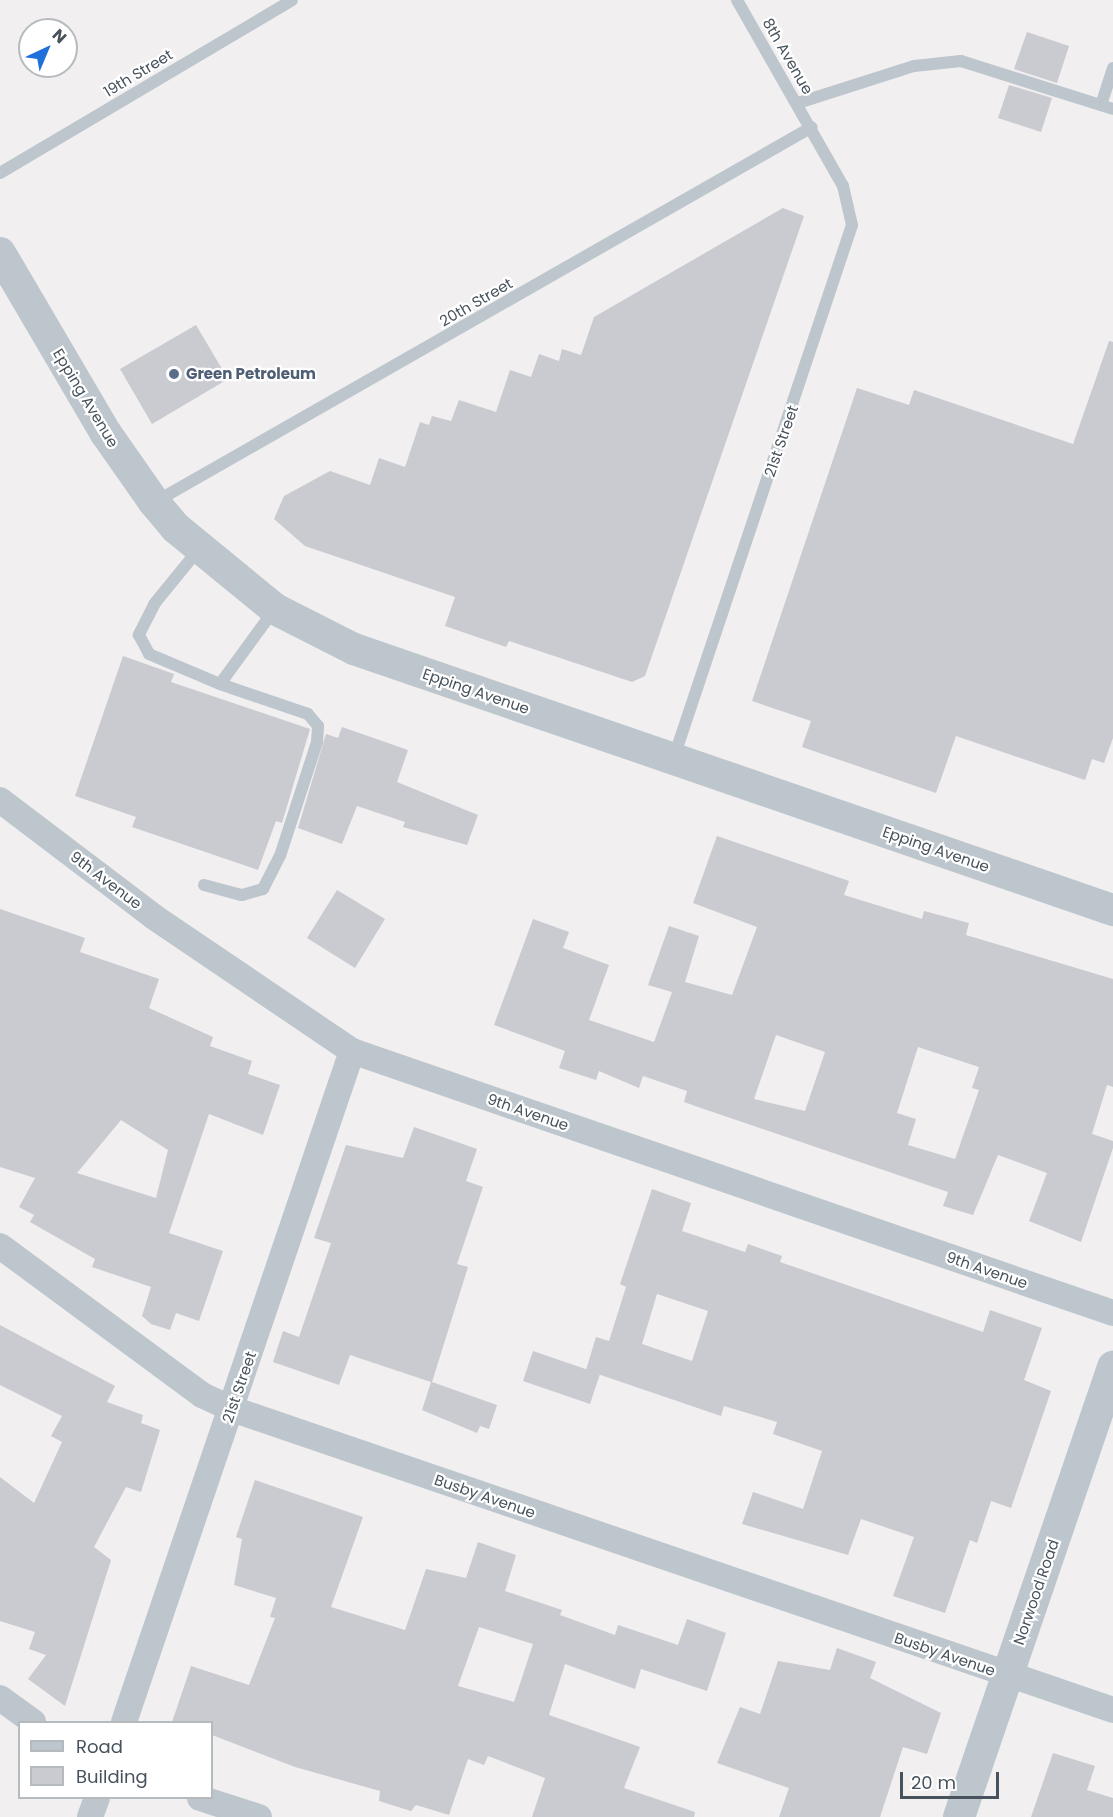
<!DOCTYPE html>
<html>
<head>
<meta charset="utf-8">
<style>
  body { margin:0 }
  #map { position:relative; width:1113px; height:1817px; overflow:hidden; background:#f1efef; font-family:Poppins,sans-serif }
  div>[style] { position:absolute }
  .building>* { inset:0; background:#c9cbd1 }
  .service>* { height:12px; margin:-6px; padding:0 6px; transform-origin:6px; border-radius:6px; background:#bdc6cd }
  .minor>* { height:26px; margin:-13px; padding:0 13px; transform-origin:13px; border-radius:13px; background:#bdc6cd }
  .tertiary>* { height:32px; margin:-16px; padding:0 16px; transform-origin:16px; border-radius:16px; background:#bdc6cd }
  .dots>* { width:16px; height:16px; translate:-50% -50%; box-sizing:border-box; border:3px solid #fff; border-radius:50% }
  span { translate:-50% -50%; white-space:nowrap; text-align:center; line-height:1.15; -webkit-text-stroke:4.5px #fff; paint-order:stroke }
  .street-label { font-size:15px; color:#47525c }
  .service-label { font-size:15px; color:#4e5e75; font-weight:700 }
  .left { translate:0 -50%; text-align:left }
  .legend { position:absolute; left:18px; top:1721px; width:195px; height:78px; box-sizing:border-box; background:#fff; border:2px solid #b5babe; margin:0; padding:8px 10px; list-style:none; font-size:18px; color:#47525c }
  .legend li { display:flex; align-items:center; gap:12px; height:30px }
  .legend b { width:30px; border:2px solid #b5babe }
  .north { position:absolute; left:18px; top:18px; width:60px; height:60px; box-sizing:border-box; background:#fff; border:2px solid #b5babe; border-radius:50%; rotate:44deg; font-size:16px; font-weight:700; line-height:24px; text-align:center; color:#47525c }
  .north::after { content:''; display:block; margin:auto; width:21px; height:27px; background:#1f70db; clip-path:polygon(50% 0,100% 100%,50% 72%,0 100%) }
  .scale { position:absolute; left:900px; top:1772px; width:99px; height:27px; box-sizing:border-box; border:3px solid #47525c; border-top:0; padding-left:8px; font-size:18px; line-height:21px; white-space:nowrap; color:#47525c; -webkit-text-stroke:4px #fff; paint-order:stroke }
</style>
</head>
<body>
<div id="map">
  <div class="building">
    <i style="clip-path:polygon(1027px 32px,1069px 46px,1057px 83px,1014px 69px)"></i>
    <i style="clip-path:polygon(1009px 85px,1052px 98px,1041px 132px,998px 118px)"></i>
    <i style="clip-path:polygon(783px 208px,804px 216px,645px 676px,632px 682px,509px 641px,506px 647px,445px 626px,455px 597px,305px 546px,274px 519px,284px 496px,330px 471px,370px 485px,379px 458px,405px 467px,420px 422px,429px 425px,432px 416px,451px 421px,459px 400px,496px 412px,510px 370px,531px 377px,539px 354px,559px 361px,562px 349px,581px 355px,594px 317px)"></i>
    <i style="clip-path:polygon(196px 325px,228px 379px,152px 424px,120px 369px)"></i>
    <i style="clip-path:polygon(1109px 341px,1113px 342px,1113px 738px,1104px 763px,1092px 759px,1085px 780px,956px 736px,936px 793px,802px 747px,811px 721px,752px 701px,857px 388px,909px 405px,914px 390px,1073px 444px)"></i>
    <i style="clip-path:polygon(123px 656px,174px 674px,171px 682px,310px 729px,282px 823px,276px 821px,258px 870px,132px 827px,136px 817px,75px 796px)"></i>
    <i style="clip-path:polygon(342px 727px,408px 750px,397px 782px,478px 815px,467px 845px,403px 827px,405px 822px,357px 806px,342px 844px,298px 828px,326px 734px,338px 738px)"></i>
    <i style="clip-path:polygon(evenodd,717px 836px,849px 881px,844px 895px,922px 919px,924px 911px,969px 923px,966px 935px,1113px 979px,1113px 1087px,1107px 1085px,1092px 1134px,1113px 1141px,1113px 1148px,1081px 1242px,1029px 1221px,1047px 1173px,998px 1155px,973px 1215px,943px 1206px,948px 1192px,701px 1108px,684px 1102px,687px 1091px,643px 1076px,639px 1088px,599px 1071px,596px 1080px,559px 1068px,565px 1051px,494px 1025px,533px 919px,569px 932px,563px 948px,609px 965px,589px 1020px,654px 1042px,672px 992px,648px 985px,669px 926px,699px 936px,685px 982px,732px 995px,757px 927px,693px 903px,717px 836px,776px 1035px,825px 1052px,805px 1111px,754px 1099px,776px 1035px,717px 836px,918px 1047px,979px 1067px,972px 1088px,979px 1090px,955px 1159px,908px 1145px,916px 1119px,897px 1113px,918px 1047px)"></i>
    <i style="clip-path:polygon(337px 890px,385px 919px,355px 968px,307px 938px)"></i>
    <i style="clip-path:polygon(evenodd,0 909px,85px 938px,80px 952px,159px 979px,149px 1008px,213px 1037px,210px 1046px,252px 1061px,248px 1074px,280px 1085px,263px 1135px,209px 1114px,169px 1233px,223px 1251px,199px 1321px,176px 1313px,170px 1330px,151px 1324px,142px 1316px,151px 1287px,92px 1267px,95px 1259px,30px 1222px,34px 1215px,19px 1207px,35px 1178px,0 1167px,0 909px,121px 1120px,168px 1150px,156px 1198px,77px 1173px,121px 1120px)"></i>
    <i style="clip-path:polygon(414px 1127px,477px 1149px,466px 1181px,483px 1187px,457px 1264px,468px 1267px,432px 1382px,497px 1405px,489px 1429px,480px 1426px,477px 1433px,422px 1410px,431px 1382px,350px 1355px,339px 1385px,273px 1362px,283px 1331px,299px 1337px,331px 1243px,314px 1238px,346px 1145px,403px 1158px)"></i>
    <i style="clip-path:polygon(evenodd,652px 1189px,691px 1203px,682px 1231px,745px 1252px,748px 1244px,782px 1256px,780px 1262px,983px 1332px,990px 1310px,1042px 1328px,1024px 1380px,1051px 1391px,1011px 1508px,991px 1501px,977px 1543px,970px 1540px,945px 1613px,893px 1596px,914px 1537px,861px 1519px,848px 1555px,742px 1524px,753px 1492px,803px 1509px,822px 1451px,773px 1434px,777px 1422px,724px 1406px,721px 1416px,586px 1370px,596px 1337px,609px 1341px,626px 1287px,620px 1284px,652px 1189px,657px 1294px,708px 1311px,692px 1361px,642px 1344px,657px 1294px)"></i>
    <i style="clip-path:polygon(0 1325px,115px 1386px,107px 1402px,143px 1415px,141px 1423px,160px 1430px,141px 1492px,126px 1487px,94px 1547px,111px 1560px,65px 1706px,28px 1679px,46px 1655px,29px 1649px,35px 1632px,0 1621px,0 1477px,34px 1503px,62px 1442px,51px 1436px,62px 1416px,0 1385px)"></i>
    <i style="clip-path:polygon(533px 1351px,600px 1374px,590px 1404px,523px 1381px)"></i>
    <i style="clip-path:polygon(evenodd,255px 1480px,363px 1517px,331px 1607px,405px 1630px,426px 1569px,466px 1578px,478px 1542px,516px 1555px,505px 1591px,562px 1610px,560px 1615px,615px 1635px,618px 1625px,678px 1645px,687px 1619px,726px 1633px,707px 1691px,641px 1669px,635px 1689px,565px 1664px,549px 1715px,640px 1747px,624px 1788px,695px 1812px,694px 1817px,532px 1817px,545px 1778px,488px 1756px,484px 1765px,468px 1759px,449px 1815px,416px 1805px,411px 1811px,379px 1801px,380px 1791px,295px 1767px,212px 1735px,212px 1722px,172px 1722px,191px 1666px,249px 1685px,275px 1618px,270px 1617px,276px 1598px,234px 1585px,242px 1539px,236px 1537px,255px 1480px,479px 1627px,533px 1644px,514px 1702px,458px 1686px,479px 1627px)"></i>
    <i style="clip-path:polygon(837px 1648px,876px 1662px,870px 1678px,941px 1713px,927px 1754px,903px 1747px,880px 1817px,779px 1817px,789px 1788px,717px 1763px,740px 1707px,760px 1714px,778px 1661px,830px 1670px)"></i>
    <i style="clip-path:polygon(1053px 1753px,1095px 1766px,1087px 1790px,1113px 1798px,1113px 1817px,1031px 1817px)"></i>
  </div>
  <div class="service">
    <i style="left:798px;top:103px;width:122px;rotate:-17.7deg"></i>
    <i style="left:914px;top:66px;width:47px;rotate:-6.1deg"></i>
    <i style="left:961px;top:61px;width:159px;rotate:17.5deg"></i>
    <i style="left:1101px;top:105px;width:39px;rotate:-72deg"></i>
    <i style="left:0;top:173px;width:339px;rotate:-30.6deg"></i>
    <i style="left:155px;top:502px;width:756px;rotate:-29.72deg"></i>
    <i style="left:199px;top:549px;width:70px;rotate:129.2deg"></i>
    <i style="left:155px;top:603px;width:36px;rotate:117deg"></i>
    <i style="left:139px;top:635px;width:21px;rotate:62deg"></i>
    <i style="left:149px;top:654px;width:77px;rotate:22.9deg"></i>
    <i style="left:674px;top:757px;width:561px;rotate:-71.5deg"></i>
    <i style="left:852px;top:225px;width:40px;rotate:-103deg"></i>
    <i style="left:843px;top:186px;width:214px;rotate:-119.7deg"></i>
    <i style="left:204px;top:885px;width:39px;rotate:15deg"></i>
    <i style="left:242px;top:895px;width:22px;rotate:-16deg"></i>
    <i style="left:263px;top:889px;width:37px;rotate:-63deg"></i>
    <i style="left:280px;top:856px;width:120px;rotate:-72deg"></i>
    <i style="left:317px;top:742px;width:16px;rotate:-86deg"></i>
    <i style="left:318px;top:726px;width:16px;rotate:-130deg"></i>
    <i style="left:308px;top:714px;width:93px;rotate:-161.2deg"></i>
    <i style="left:220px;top:684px;width:92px;rotate:-53.9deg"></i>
  </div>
  <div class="minor">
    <i style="left:0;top:800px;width:193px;rotate:37.2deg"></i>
    <i style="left:154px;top:917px;width:239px;rotate:34.1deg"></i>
    <i style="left:352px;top:1051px;width:805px;rotate:19deg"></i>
    <i style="left:0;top:1246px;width:251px;rotate:36.4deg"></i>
    <i style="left:202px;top:1395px;width:33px;rotate:25deg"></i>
    <i style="left:232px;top:1409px;width:931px;rotate:18.86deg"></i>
    <i style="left:0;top:1698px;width:41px;rotate:36deg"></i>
    <i style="left:124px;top:1722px;width:709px;rotate:-71.23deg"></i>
    <i style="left:200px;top:1798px;width:62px;rotate:17.9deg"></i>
    <i style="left:90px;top:1817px;width:20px;rotate:-70deg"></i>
  </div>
  <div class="tertiary">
    <i style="left:0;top:253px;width:208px;rotate:59.6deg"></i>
    <i style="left:105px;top:432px;width:85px;rotate:55deg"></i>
    <i style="left:154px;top:502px;width:34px;rotate:50deg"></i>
    <i style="left:176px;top:528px;width:128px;rotate:39.3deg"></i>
    <i style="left:275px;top:609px;width:89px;rotate:26.9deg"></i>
    <i style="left:354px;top:649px;width:803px;rotate:18.98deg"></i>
    <i style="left:959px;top:1817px;width:476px;rotate:-71.1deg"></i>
  </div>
  <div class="dots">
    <i style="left:174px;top:374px;background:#5c6f8a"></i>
  </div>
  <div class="street-label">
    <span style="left:788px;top:56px;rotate:60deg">8th Avenue</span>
    <span style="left:138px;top:73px;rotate:-31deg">19th Street</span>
    <span style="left:476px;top:302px;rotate:-30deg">20th Street</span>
    <span style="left:86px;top:398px;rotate:59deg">Epping Avenue</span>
    <span style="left:781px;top:441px;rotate:-71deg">21st Street</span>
    <span style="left:476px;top:691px;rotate:19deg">Epping Avenue</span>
    <span style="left:936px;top:849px;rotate:19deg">Epping Avenue</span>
    <span style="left:106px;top:880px;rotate:37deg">9th Avenue</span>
    <span style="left:528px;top:1112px;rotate:19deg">9th Avenue</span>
    <span style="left:987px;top:1270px;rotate:19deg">9th Avenue</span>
    <span style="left:239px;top:1387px;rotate:-71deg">21st Street</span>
    <span style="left:485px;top:1496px;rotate:19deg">Busby Avenue</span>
    <span style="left:1036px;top:1592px;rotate:-71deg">Norwood Road</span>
    <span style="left:945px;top:1654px;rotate:19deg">Busby Avenue</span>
  </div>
  <div class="service-label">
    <span class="left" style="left:186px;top:374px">Green Petroleum</span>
  </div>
  <ul class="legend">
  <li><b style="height:8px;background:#bdc6cd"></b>Road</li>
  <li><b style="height:16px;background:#c9cbd1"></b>Building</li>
  </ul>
  <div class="north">N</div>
  <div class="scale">20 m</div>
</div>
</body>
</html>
